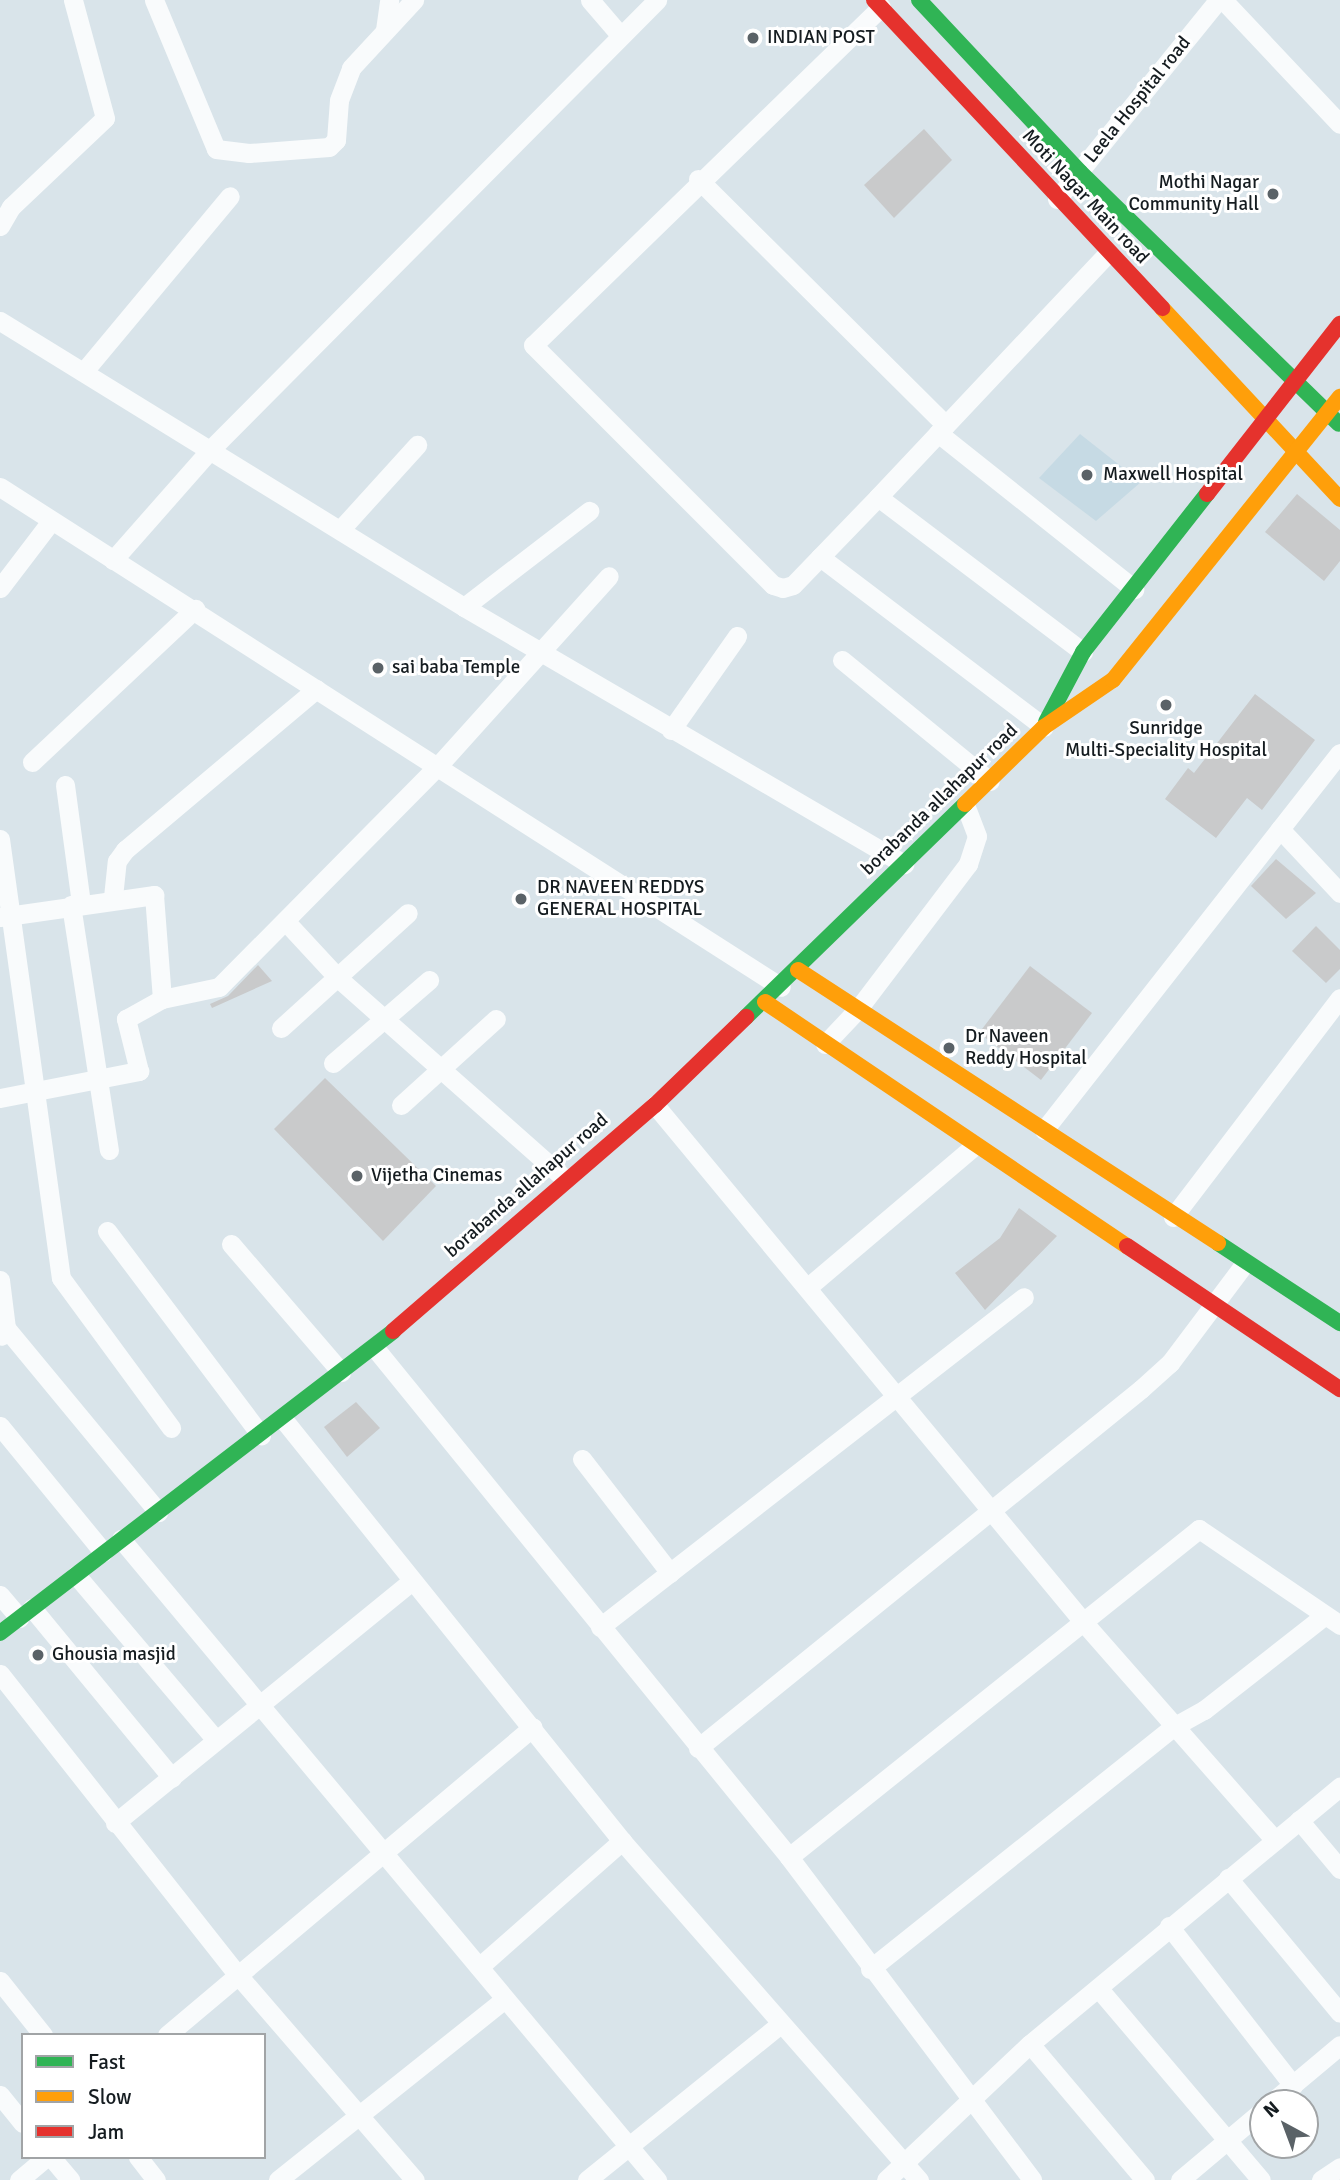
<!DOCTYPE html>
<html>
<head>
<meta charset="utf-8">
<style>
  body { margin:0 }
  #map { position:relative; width:1340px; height:2180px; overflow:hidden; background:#d9e4ea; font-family:Signika,sans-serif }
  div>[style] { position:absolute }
  .built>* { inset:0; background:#c6dae4 }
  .building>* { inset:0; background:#c9cacb }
  .street>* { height:19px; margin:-9.5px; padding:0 9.5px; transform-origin:9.5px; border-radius:9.5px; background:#f9fbfc }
  .fast>* { height:16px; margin:-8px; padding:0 8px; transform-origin:8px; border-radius:8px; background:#30b455 }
  .slow>* { height:16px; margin:-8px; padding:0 8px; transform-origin:8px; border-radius:8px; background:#ff9f0a }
  .jam>* { height:16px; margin:-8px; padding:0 8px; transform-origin:8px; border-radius:8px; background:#e5322d }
  .dots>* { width:19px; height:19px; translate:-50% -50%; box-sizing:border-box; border:4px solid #fff; border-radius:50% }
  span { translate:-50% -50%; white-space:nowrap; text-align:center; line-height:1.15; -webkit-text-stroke:6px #fff; paint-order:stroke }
  .poi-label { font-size:19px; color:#151c20 }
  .left { translate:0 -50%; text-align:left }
  .right { translate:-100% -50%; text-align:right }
  .street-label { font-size:19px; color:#151c20 }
  .legend { position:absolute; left:21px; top:2033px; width:245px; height:126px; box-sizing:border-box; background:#fff; border:2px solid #a1a4a6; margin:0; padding:9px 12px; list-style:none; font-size:21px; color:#151c20 }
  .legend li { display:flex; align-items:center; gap:14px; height:35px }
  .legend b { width:35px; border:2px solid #a1a4a6 }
  .north { position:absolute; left:1249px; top:2089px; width:70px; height:70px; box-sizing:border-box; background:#fff; border:2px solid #a1a4a6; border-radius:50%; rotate:319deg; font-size:19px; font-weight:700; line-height:28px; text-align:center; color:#151c20 }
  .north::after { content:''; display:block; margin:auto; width:24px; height:32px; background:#5a6267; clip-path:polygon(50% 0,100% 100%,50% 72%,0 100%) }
</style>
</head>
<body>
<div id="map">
  <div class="built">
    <i style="clip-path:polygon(1080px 434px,1141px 482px,1096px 521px,1039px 478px)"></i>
  </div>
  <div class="building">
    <i style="clip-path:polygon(924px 129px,952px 160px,894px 218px,864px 185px)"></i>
    <i style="clip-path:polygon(1297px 494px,1340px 530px,1340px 561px,1324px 581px,1265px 532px)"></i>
    <i style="clip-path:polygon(1255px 694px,1315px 740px,1262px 810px,1247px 798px,1216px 838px,1165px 799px,1188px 768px,1194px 773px)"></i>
    <i style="clip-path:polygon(1276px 859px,1316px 893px,1286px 919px,1251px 886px)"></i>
    <i style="clip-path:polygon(1316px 926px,1340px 950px,1340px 969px,1326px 983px,1292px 951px)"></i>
    <i style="clip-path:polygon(258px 965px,272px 981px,212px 1008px,210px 1004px,228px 996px)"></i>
    <i style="clip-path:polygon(1030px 966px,1092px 1013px,1041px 1080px,979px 1033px)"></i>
    <i style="clip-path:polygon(325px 1078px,436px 1186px,383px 1241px,274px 1129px)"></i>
    <i style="clip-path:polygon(1019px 1208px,1057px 1236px,985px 1310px,955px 1273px,1000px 1238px)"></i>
    <i style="clip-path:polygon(356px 1402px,380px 1428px,347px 1457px,324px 1427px)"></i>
  </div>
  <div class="street">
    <i style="left:154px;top:0;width:161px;rotate:67.4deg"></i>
    <i style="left:216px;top:149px;width:33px;rotate:7deg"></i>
    <i style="left:249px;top:153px;width:80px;rotate:-4.3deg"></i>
    <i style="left:329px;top:147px;width:10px;rotate:-45deg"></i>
    <i style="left:336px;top:140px;width:40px;rotate:-85.7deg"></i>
    <i style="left:339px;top:100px;width:34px;rotate:-69deg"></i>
    <i style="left:351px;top:68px;width:93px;rotate:-47.2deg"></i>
    <i style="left:590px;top:0;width:46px;rotate:49.4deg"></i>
    <i style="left:1223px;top:0;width:170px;rotate:46.7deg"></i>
    <i style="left:881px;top:7px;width:485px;rotate:135.8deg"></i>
    <i style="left:533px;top:345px;width:339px;rotate:45deg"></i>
    <i style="left:773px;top:585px;width:10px;rotate:17deg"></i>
    <i style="left:783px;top:588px;width:10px;rotate:-17deg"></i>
    <i style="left:793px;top:585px;width:122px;rotate:-46deg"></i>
    <i style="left:878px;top:497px;width:335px;rotate:-46.7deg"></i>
    <i style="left:385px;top:30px;width:30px;rotate:-82deg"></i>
    <i style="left:698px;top:179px;width:349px;rotate:44.8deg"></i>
    <i style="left:1057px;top:199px;width:256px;rotate:-51deg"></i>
    <i style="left:0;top:226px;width:22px;rotate:-60deg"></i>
    <i style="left:11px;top:207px;width:129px;rotate:-43.4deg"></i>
    <i style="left:105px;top:118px;width:122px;rotate:-105.2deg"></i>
    <i style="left:0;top:321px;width:545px;rotate:31.65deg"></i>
    <i style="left:464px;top:607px;width:510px;rotate:30.29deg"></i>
    <i style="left:85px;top:370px;width:226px;rotate:-50.2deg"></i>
    <i style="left:938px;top:433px;width:251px;rotate:38.5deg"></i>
    <i style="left:0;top:487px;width:927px;rotate:32.63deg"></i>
    <i style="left:878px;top:497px;width:257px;rotate:37.1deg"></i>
    <i style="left:340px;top:530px;width:115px;rotate:-47.8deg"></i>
    <i style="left:820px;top:557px;width:281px;rotate:37.2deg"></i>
    <i style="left:113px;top:560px;width:145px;rotate:-48.6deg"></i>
    <i style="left:209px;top:451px;width:636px;rotate:-45.19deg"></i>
    <i style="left:0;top:588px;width:84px;rotate:-52.7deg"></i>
    <i style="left:464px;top:607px;width:158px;rotate:-37.5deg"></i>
    <i style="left:842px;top:660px;width:191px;rotate:39.3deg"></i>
    <i style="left:671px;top:730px;width:115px;rotate:-54.9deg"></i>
    <i style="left:32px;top:762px;width:224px;rotate:-43.2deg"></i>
    <i style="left:65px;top:785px;width:119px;rotate:82.3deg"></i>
    <i style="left:1280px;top:829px;width:88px;rotate:46.8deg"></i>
    <i style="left:0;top:839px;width:443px;rotate:82.1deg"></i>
    <i style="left:61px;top:1278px;width:186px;rotate:53.7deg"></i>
    <i style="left:113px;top:897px;width:36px;rotate:-84deg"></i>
    <i style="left:117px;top:861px;width:14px;rotate:-54deg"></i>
    <i style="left:125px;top:850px;width:250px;rotate:-40.1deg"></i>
    <i style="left:71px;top:905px;width:248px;rotate:81.2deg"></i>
    <i style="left:0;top:917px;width:156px;rotate:-8.1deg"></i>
    <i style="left:154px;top:895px;width:104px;rotate:85.6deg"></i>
    <i style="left:162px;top:999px;width:58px;rotate:-11.9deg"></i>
    <i style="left:219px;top:987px;width:308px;rotate:-45.3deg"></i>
    <i style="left:436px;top:768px;width:258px;rotate:-48deg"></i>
    <i style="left:288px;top:924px;width:74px;rotate:47.2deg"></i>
    <i style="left:338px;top:978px;width:302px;rotate:41.5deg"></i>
    <i style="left:281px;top:1028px;width:171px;rotate:-42.2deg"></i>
    <i style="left:825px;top:1044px;width:48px;rotate:-46.7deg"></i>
    <i style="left:858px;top:1009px;width:182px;rotate:-52.8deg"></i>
    <i style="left:968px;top:864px;width:29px;rotate:-72deg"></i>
    <i style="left:977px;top:836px;width:33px;rotate:-111deg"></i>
    <i style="left:333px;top:1063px;width:127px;rotate:-40.8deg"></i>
    <i style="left:0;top:1098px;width:142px;rotate:-11deg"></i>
    <i style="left:139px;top:1071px;width:54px;rotate:-104deg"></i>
    <i style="left:126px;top:1019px;width:41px;rotate:-29.1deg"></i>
    <i style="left:401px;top:1105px;width:128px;rotate:-42.2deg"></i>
    <i style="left:655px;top:1105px;width:674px;rotate:50.36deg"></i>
    <i style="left:1085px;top:1624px;width:288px;rotate:48.7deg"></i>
    <i style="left:1044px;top:1130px;width:479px;rotate:-51.9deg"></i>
    <i style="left:1173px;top:1217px;width:275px;rotate:-52.7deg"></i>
    <i style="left:107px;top:1231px;width:256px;rotate:53deg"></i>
    <i style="left:231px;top:1244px;width:169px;rotate:49.3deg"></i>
    <i style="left:0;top:1280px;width:48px;rotate:82.9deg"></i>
    <i style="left:6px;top:1328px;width:9px;rotate:122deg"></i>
    <i style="left:808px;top:1287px;width:218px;rotate:-40.3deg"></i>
    <i style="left:6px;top:1328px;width:239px;rotate:50.4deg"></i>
    <i style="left:374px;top:1347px;width:658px;rotate:50.86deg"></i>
    <i style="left:789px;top:1857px;width:404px;rotate:53deg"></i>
    <i style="left:283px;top:1419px;width:541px;rotate:51.22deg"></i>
    <i style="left:622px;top:1841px;width:451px;rotate:48.8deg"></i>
    <i style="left:0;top:1426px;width:163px;rotate:50.7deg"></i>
    <i style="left:582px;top:1459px;width:144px;rotate:52.3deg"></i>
    <i style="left:121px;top:1539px;width:836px;rotate:50.1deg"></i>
    <i style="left:76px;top:1575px;width:215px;rotate:49.7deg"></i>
    <i style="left:0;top:1595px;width:30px;rotate:50deg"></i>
    <i style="left:32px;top:1608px;width:220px;rotate:50.5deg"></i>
    <i style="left:600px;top:1627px;width:537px;rotate:-37.89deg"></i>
    <i style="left:0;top:1674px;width:382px;rotate:51.7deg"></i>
    <i style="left:237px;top:1974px;width:272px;rotate:49.2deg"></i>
    <i style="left:698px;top:1748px;width:570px;rotate:-39.02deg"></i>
    <i style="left:1141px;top:1389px;width:39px;rotate:-42deg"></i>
    <i style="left:1170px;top:1363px;width:125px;rotate:-53.1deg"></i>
    <i style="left:1299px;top:1820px;width:64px;rotate:50.1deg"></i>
    <i style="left:115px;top:1823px;width:382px;rotate:-39.2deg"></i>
    <i style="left:789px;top:1857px;width:525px;rotate:-38.66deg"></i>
    <i style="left:1199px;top:1529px;width:171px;rotate:34.2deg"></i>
    <i style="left:1228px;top:1878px;width:175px;rotate:50.3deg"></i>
    <i style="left:1169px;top:1926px;width:202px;rotate:52.1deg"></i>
    <i style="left:479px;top:1967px;width:191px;rotate:-41.4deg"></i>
    <i style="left:870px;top:1969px;width:388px;rotate:-38.6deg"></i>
    <i style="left:1173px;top:1727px;width:35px;rotate:-29deg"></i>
    <i style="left:1204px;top:1710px;width:152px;rotate:-38.1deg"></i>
    <i style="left:0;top:1981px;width:69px;rotate:51.5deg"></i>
    <i style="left:1099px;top:1989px;width:250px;rotate:49.7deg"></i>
    <i style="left:167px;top:2035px;width:478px;rotate:-40.1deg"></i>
    <i style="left:1030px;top:2044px;width:178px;rotate:49.8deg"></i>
    <i style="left:0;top:2095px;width:36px;rotate:51deg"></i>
    <i style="left:1271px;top:2103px;width:90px;rotate:-40deg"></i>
    <i style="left:51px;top:2157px;width:30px;rotate:50deg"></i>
    <i style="left:138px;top:2157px;width:29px;rotate:52deg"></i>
    <i style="left:19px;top:2180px;width:35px;rotate:-40deg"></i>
    <i style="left:278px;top:2180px;width:290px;rotate:-38.6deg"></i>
    <i style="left:587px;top:2180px;width:247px;rotate:-38.9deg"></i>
    <i style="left:886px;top:2180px;width:198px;rotate:-43.4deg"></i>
    <i style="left:1030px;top:2044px;width:403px;rotate:-39.7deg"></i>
    <i style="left:1180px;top:2180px;width:109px;rotate:-40.1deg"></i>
    <i style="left:1321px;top:2180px;width:23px;rotate:-34deg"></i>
  </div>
  <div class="fast">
    <i style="left:919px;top:0;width:236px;rotate:46.9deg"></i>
    <i style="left:1080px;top:172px;width:361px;rotate:44.2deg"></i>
    <i style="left:1046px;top:722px;width:79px;rotate:-62.1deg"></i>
    <i style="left:1083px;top:652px;width:201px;rotate:-51.9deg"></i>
    <i style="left:746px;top:1017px;width:305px;rotate:-44.2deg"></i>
    <i style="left:1218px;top:1243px;width:146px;rotate:33.3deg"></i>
    <i style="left:0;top:1633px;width:496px;rotate:-37.5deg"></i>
  </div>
  <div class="slow">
    <i style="left:1162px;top:308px;width:261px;rotate:47deg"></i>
    <i style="left:965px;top:804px;width:110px;rotate:-44.3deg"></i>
    <i style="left:1044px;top:727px;width:83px;rotate:-34.3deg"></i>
    <i style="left:1113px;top:680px;width:363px;rotate:-51.3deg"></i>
    <i style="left:798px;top:970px;width:501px;rotate:33.02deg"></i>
    <i style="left:765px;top:1002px;width:437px;rotate:34deg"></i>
  </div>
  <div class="jam">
    <i style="left:874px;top:0;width:422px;rotate:46.9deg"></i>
    <i style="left:1207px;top:494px;width:216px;rotate:-52deg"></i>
    <i style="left:1127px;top:1246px;width:257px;rotate:33.9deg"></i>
    <i style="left:393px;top:1331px;width:346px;rotate:-40.8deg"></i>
    <i style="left:655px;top:1105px;width:127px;rotate:-44deg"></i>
  </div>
  <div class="dots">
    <i style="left:753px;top:38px;background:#5a6267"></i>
    <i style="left:1273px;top:194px;background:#5a6267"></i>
    <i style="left:1087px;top:475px;background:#5a6267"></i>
    <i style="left:378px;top:668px;background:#5a6267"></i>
    <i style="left:1166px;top:705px;background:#5a6267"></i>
    <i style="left:521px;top:899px;background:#5a6267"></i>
    <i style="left:949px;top:1048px;background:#5a6267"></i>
    <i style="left:357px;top:1176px;background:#5a6267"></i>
    <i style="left:38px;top:1655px;background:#5a6267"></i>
  </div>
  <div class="poi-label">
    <span class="left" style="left:767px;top:38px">INDIAN POST</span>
    <span class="right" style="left:1259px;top:194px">Mothi Nagar<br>Community Hall</span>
    <span class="left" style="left:1103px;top:475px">Maxwell Hospital</span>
    <span class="left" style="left:392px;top:668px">sai baba Temple</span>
    <span style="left:1166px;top:740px">Sunridge<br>Multi-Speciality Hospital</span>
    <span class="left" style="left:537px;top:899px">DR NAVEEN REDDYS<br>GENERAL HOSPITAL</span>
    <span class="left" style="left:965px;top:1048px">Dr Naveen<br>Reddy Hospital</span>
    <span class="left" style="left:371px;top:1176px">Vijetha Cinemas</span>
    <span class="left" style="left:52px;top:1655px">Ghousia masjid</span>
  </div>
  <div class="street-label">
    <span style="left:1138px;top:100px;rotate:-51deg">Leela Hospital road</span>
    <span style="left:1085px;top:197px;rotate:47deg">Moti Nagar Main road</span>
    <span style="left:940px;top:800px;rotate:-44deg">borabanda allahapur road</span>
    <span style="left:527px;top:1186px;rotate:-41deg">borabanda allahapur road</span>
  </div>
  <ul class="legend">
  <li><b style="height:9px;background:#30b455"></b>Fast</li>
  <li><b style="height:9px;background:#ff9f0a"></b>Slow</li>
  <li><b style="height:9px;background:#e5322d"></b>Jam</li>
  </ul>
  <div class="north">N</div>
</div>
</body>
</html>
